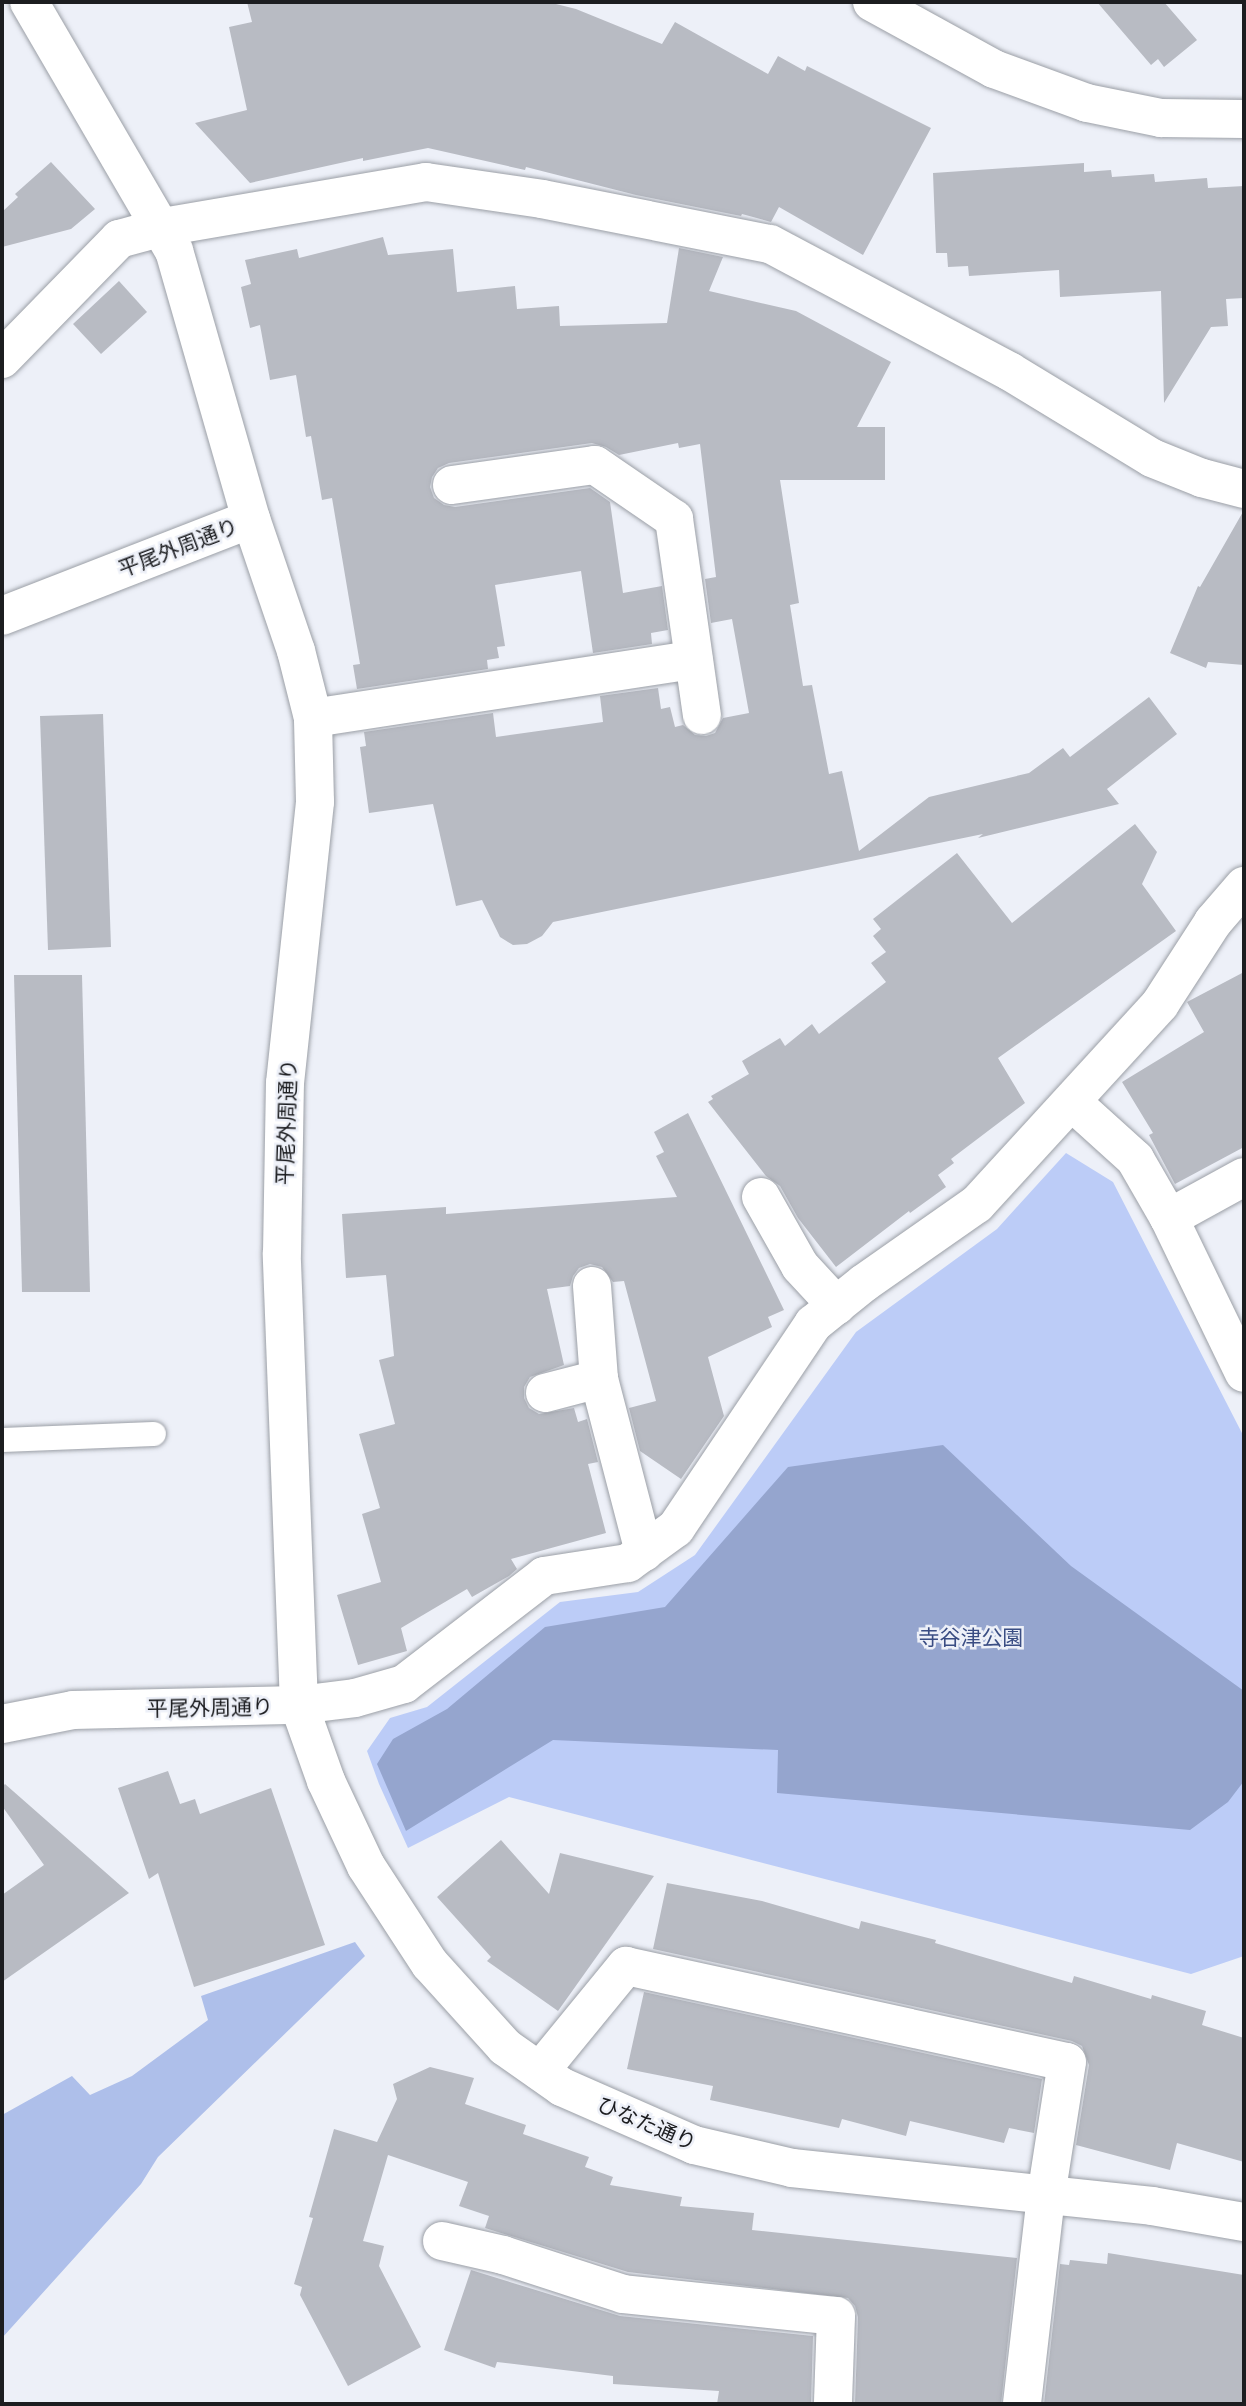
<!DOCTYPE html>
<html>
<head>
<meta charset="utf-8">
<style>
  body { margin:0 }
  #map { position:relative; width:1246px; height:2406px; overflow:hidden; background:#edf0f8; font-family:Quicksand,"Noto Sans JP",sans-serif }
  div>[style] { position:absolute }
  .green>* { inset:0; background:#bcccf7 }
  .forest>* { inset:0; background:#aebfea }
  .water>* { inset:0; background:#95a5ce }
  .building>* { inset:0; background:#b8bbc3 }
  .roads { filter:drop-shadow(0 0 2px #9b9fa6) drop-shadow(0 0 2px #9b9fa6) }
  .lane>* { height:24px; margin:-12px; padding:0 12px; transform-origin:12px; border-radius:12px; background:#fff }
  .street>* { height:38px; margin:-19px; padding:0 19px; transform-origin:19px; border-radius:19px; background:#fff }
  .secondary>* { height:38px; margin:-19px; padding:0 19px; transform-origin:19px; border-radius:19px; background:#fff }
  span { translate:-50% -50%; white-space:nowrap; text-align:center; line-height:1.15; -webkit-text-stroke:5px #edf0f8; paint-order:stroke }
  .street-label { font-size:21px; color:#1c1d20 }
  .park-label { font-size:21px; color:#3a4d83 }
  .frame { position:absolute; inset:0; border:4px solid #1c1d20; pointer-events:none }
</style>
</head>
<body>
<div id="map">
  <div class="green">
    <i style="clip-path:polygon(1066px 1153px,1113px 1182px,1244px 1437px,1244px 1956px,1191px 1974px,509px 1797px,408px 1848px,379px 1784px,367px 1751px,390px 1718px,427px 1707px,560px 1602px,638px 1592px,695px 1555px,856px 1332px,997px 1229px)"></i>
  </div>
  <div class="forest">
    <i style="clip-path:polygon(355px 1942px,365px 1956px,158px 2157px,141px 2184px,2px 2338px,2px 2115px,72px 2076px,90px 2095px,132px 2076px,208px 2020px,201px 1996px)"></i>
  </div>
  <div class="water">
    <i style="clip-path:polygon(943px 1445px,1071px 1566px,1244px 1691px,1244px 1781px,1228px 1802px,1190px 1830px,777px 1793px,778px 1750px,553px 1740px,406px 1831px,377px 1764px,393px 1739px,447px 1709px,545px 1627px,665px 1607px,788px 1467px)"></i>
  </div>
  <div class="building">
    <i style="clip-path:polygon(247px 2px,548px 2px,576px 9px,662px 44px,675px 22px,768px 74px,778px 56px,805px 71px,807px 66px,931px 128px,863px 255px,779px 207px,771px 222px,742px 214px,741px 216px,636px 195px,526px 167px,525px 170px,428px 148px,363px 161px,363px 158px,250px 183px,195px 123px,247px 110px,229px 27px,252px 22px)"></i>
    <i style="clip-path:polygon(1097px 2px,1164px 2px,1197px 40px,1164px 67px,1158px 59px,1151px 65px)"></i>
    <i style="clip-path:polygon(51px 162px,95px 209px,71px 229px,2px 247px,2px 212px,18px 197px,15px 194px)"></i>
    <i style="clip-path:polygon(1084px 163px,1084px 172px,1111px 170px,1112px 177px,1154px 174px,1155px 182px,1207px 178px,1208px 188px,1244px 186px,1244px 298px,1226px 299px,1228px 326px,1211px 327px,1164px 403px,1161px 291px,1060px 297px,1059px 270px,969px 276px,968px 266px,948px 267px,947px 253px,936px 253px,933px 173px)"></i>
    <i style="clip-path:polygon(383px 237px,388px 255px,453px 249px,457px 292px,515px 286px,517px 309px,559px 306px,560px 326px,667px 323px,679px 248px,723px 257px,709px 291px,796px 311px,891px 362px,857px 427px,885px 427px,885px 480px,780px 480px,799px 603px,790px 605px,803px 686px,812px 685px,829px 774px,842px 771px,859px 851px,929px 797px,1029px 773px,1063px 748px,1070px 757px,1149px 697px,1177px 734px,1107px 789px,1119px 804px,978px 838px,983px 834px,553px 922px,542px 936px,527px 944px,513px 945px,500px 937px,482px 900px,456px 906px,433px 804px,369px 813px,360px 747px,366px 746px,364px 732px,493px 713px,496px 737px,603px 722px,600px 696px,658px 688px,661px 709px,670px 707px,675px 727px,683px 725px,695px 735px,706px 736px,715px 733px,723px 718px,749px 713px,732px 619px,711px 623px,705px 579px,716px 577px,700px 444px,679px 448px,678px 443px,619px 455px,606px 447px,592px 443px,449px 463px,438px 468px,432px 477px,430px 487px,434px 498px,444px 505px,455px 507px,590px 488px,610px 502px,623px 593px,662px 586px,668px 630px,651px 633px,652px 644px,593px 653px,581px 571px,495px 585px,505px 646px,497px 647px,499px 658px,487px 660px,488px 669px,357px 689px,353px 665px,360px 664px,332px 498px,322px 500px,311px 436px,306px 437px,296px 375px,270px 380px,260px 325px,250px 328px,241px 287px,251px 284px,245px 260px,297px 249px,299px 258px)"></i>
    <i style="clip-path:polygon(119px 281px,147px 312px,101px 354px,73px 324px)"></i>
    <i style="clip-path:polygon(1244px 510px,1244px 665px,1208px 662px,1206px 668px,1170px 653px,1198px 586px,1200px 587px)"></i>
    <i style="clip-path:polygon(103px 714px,111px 947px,48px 950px,40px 716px)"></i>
    <i style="clip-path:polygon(1135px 824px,1157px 852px,1142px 884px,1176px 931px,998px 1058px,1025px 1103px,951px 1159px,954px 1163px,938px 1175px,946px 1187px,910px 1213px,909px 1211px,836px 1267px,798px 1218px,780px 1186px,766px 1176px,708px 1102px,713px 1099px,711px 1096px,749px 1074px,742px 1061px,780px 1038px,785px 1046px,812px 1024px,819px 1034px,886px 982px,871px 963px,886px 952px,873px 936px,881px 929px,873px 919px,957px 853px,1012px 923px)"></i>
    <i style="clip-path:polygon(1244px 972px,1244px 1147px,1175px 1184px,1149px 1135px,1153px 1133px,1122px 1082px,1204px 1032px,1187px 1002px)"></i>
    <i style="clip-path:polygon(14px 975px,82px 975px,90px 1292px,22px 1292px)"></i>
    <i style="clip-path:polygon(688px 1113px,784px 1310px,768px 1317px,772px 1327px,708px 1357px,724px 1416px,681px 1479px,640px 1451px,629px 1408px,656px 1401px,624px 1281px,613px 1282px,602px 1267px,590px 1264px,579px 1268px,573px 1276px,570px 1286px,547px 1289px,564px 1365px,530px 1377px,524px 1387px,524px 1398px,529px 1408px,539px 1414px,574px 1408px,578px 1422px,587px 1419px,598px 1462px,588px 1464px,606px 1533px,511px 1559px,517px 1569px,509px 1576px,472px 1597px,467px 1589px,401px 1628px,407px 1651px,358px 1665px,337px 1595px,381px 1582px,362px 1514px,380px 1508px,359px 1434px,395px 1424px,379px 1360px,394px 1356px,386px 1275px,346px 1278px,342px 1214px,446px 1207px,446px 1214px,677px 1197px,656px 1156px,664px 1152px,654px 1132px)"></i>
    <i style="clip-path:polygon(168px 1771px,180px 1804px,195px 1799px,200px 1814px,271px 1788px,325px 1945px,194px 1987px,158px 1873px,149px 1879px,118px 1788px)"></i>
    <i style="clip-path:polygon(5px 1784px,129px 1893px,2px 1982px,2px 1895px,44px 1865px,2px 1806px,2px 1787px)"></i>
    <i style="clip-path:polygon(501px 1840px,549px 1894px,560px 1853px,654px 1876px,558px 2011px,487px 1961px,491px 1957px,437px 1897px)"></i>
    <i style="clip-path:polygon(667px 1883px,762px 1901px,859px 1929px,861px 1921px,936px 1940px,935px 1943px,1072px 1983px,1074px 1976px,1151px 1999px,1152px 1995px,1206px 2011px,1202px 2025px,1244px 2038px,1244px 2162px,1177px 2143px,1170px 2170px,1076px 2145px,1089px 2065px,1082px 2046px,1072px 2041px,653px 1949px)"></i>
    <i style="clip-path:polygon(644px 1992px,1042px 2079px,1034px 2133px,1009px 2128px,1004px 2143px,910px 2121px,906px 2136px,842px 2119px,839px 2128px,710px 2100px,713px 2086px,627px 2069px)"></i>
    <i style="clip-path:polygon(430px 2067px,474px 2078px,465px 2104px,526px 2125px,523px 2134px,589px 2157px,585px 2167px,613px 2177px,610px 2185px,682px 2197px,680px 2206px,754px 2213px,752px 2230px,1017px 2258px,1001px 2404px,855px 2404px,858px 2317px,855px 2306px,848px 2298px,628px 2272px,485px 2228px,489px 2216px,459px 2206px,468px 2182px,388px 2155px,363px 2241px,384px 2246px,379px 2266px,421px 2347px,348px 2386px,300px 2295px,302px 2287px,294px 2284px,313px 2218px,309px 2217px,334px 2129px,377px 2142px,397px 2099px,393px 2084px)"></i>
    <i style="clip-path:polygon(1108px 2253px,1244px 2275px,1244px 2404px,1044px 2404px,1060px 2264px,1069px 2265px,1070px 2260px,1107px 2264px)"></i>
    <i style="clip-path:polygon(471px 2270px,620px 2316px,813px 2336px,811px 2404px,717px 2404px,719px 2391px,613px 2384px,613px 2376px,497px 2362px,495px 2368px,444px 2350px)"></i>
  </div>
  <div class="roads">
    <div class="lane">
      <i style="left:2px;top:1440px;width:152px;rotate:-2.3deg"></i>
    </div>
    <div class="street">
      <i style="left:2px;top:359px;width:168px;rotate:-45.7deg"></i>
      <i style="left:119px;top:239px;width:46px;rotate:-15.3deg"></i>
      <i style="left:163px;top:227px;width:267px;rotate:-9.7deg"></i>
      <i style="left:426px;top:182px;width:117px;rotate:8.3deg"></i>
      <i style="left:542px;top:199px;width:232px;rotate:11.2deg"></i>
      <i style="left:770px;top:244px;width:271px;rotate:28deg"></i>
      <i style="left:1009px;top:371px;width:167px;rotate:31.3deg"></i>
      <i style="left:1152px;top:458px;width:54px;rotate:21.8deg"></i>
      <i style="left:1202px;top:478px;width:43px;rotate:14.7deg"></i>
      <i style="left:452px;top:485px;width:144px;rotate:-8deg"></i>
      <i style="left:595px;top:465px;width:96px;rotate:34.4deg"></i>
      <i style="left:674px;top:519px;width:198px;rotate:81.9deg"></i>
      <i style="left:313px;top:718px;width:385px;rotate:-8.7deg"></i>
      <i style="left:1072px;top:1102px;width:85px;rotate:42.1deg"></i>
      <i style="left:1135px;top:1159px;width:68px;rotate:60deg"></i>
      <i style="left:1169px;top:1218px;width:172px;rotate:64.2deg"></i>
      <i style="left:761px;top:1197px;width:79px;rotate:60.5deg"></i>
      <i style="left:800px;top:1266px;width:54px;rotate:47.2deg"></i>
      <i style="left:1169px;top:1218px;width:85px;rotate:-28.7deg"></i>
      <i style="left:592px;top:1286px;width:93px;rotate:85.7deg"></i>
      <i style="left:599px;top:1379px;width:179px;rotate:75.4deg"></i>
      <i style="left:545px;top:1393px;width:56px;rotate:-14.5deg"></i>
      <i style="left:299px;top:1705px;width:56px;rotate:-7.1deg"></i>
      <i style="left:355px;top:1698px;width:51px;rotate:-15.9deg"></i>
      <i style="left:404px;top:1684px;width:177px;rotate:-37.6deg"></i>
      <i style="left:544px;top:1576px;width:85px;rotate:-8.8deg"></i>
      <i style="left:628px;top:1563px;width:59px;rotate:-36.1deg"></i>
      <i style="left:676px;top:1528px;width:246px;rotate:-56.1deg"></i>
      <i style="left:813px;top:1324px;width:65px;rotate:-38.8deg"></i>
      <i style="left:864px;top:1283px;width:138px;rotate:-35deg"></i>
      <i style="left:977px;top:1204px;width:271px;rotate:-47.5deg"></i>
      <i style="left:1160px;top:1004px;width:98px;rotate:-57.1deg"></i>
      <i style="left:1213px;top:922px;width:48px;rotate:-49.3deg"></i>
      <i style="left:540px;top:2071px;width:136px;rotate:-50.7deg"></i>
      <i style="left:626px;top:1966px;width:451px;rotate:12.3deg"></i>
      <i style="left:1067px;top:2062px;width:136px;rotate:98.9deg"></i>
      <i style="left:1046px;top:2196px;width:209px;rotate:96.6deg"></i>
      <i style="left:442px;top:2241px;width:63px;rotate:12.9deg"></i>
      <i style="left:503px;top:2255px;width:126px;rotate:18deg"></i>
      <i style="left:623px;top:2294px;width:214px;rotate:5.9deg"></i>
      <i style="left:836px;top:2316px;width:88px;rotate:92deg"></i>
    </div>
    <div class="secondary">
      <i style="left:872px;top:2px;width:139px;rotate:28.8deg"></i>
      <i style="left:994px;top:69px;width:99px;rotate:20.1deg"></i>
      <i style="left:1087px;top:103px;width:76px;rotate:11.5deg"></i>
      <i style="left:1161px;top:118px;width:83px;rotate:0.7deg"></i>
      <i style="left:2px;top:616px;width:267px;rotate:-21.3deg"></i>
      <i style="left:299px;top:1705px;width:81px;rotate:70.4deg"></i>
      <i style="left:326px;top:1781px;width:94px;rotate:64.8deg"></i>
      <i style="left:366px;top:1866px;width:117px;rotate:56.9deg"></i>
      <i style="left:430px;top:1964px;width:112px;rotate:47.9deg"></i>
      <i style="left:505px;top:2047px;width:70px;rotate:35.1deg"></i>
      <i style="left:562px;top:2087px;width:144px;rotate:23.7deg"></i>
      <i style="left:694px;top:2145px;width:101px;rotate:13.2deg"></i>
      <i style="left:792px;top:2168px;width:362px;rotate:6deg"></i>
      <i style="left:1152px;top:2206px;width:93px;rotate:9.9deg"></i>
      <i style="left:2px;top:1724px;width:72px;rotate:-11.2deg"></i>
      <i style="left:73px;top:1710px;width:226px;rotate:-1.3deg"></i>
      <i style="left:299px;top:1705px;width:452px;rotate:-92.2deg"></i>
      <i style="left:282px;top:1253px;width:170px;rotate:-89deg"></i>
      <i style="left:285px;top:1083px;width:283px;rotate:-83.9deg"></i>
      <i style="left:315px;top:802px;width:84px;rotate:-91.4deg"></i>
      <i style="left:313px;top:718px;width:69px;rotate:-104.2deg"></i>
      <i style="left:296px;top:651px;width:139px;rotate:-108.8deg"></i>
      <i style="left:251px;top:519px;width:279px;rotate:-106deg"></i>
      <i style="left:174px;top:251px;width:288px;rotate:-120.2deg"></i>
    </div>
  </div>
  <div class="street-label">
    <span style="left:178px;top:547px;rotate:-21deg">平尾外周通り</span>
    <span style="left:286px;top:1122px;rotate:-88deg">平尾外周通り</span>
    <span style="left:210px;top:1707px;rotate:-1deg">平尾外周通り</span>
    <span style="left:647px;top:2123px;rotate:23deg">ひなた通り</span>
  </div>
  <div class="park-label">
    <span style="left:971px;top:1637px">寺谷津公園</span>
  </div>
  <div class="frame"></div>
</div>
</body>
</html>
